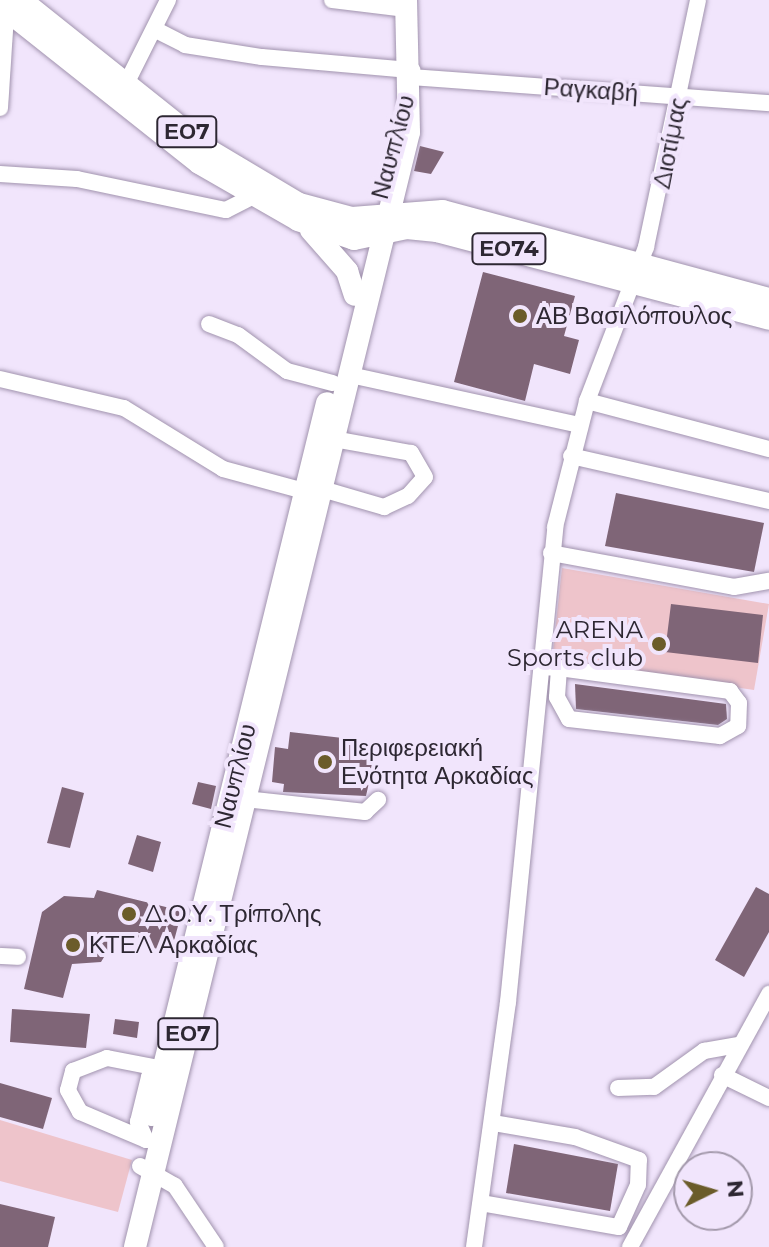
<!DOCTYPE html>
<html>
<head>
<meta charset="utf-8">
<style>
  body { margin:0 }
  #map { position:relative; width:769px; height:1247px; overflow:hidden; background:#f1e5fc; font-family:Montserrat,sans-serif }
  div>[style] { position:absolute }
  .green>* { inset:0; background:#eec4cb }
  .building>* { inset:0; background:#7f6577 }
  .roads { filter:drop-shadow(0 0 2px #a193ae) drop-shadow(0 0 2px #a193ae) }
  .minor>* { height:16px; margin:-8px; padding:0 8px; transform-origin:8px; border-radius:8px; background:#fff }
  .major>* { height:22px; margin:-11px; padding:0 11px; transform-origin:11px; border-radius:11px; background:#fff }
  .dots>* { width:22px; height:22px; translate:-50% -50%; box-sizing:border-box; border:4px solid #f1e5fc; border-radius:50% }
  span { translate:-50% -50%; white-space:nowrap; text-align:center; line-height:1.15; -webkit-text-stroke:8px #f1e5fc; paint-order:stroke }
  .shield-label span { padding:2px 6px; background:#f1e5fc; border:2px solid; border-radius:6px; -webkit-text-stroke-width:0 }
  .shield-label { font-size:22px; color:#2d2732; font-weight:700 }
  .street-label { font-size:24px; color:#2d2732 }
  .poi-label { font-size:24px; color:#2d2732 }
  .left { translate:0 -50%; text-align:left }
  .right { translate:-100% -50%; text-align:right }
  .north { position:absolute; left:673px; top:1151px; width:80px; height:80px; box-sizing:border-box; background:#f1e5fc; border:2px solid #a399ab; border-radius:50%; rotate:85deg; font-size:22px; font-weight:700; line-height:32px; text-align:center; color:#2d2732 }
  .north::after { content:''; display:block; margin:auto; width:28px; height:36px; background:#6b5c2a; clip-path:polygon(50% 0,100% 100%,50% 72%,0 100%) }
</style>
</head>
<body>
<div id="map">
  <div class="green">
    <i style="clip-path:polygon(562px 568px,769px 604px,754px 690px,552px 660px)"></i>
    <i style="clip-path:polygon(0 1120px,132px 1160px,118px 1212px,0 1181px)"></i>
  </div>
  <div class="building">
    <i style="clip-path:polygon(420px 146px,444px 152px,431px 174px,414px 171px)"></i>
    <i style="clip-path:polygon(483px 272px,575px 296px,564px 336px,579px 340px,570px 374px,534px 364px,525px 401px,454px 382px)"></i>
    <i style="clip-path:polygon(616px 493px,764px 523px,754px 572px,605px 546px)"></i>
    <i style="clip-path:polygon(671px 604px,763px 615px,758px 663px,665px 652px)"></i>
    <i style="clip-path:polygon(575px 684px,726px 704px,727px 719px,718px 725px,576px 709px)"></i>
    <i style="clip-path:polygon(290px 732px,378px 742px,366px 796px,283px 792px,284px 784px,272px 782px,275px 747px,288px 749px)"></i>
    <i style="clip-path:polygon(198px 782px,216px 786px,211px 809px,192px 804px)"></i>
    <i style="clip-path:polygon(62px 787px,84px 793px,70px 848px,47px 843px)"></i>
    <i style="clip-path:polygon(137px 835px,161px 842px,153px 872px,128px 864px)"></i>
    <i style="clip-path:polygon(756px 887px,769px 894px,769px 932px,744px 977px,715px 960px)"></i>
    <i style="clip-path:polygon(97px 890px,182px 911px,171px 952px,115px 939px,101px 962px,72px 964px,63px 998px,24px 989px,42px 912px,64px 896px,94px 898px)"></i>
    <i style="clip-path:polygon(12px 1009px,90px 1014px,86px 1048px,10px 1042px)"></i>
    <i style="clip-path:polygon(115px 1019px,139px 1022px,137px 1038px,113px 1034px)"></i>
    <i style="clip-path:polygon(0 1083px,52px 1098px,43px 1129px,0 1117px)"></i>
    <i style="clip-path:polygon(514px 1144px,618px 1164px,610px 1211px,506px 1193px)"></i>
    <i style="clip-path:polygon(0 1204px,55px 1217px,48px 1247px,0 1247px)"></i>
  </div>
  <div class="roads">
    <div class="minor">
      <i style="left:332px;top:0;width:75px;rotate:6.9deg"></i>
      <i style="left:156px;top:30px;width:33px;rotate:27deg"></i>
      <i style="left:185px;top:45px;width:78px;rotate:8.9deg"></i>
      <i style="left:262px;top:57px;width:151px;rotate:5deg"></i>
      <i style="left:412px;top:77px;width:358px;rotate:4.2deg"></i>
      <i style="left:127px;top:82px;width:92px;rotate:-63.4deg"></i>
      <i style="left:0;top:108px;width:107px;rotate:-86.3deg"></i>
      <i style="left:0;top:174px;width:77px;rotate:3.7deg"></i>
      <i style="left:77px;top:179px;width:152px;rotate:11.8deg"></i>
      <i style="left:226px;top:210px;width:28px;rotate:-27deg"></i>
      <i style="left:209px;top:324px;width:31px;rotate:21deg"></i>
      <i style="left:238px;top:335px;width:61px;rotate:36.3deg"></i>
      <i style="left:287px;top:371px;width:47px;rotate:14.9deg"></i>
      <i style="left:350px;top:375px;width:235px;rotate:12.3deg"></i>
      <i style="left:0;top:379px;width:127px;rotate:13.2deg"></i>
      <i style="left:124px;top:408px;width:116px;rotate:31.6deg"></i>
      <i style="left:223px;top:469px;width:84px;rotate:15.2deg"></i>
      <i style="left:587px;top:401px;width:188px;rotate:14.8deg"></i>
      <i style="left:571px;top:456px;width:203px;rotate:12.8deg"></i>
      <i style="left:322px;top:489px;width:65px;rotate:16.2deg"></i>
      <i style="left:384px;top:507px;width:26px;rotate:-25deg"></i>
      <i style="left:408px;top:496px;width:25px;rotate:-48deg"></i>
      <i style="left:425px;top:477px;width:28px;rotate:-120deg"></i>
      <i style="left:411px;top:453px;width:78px;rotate:-169.7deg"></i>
      <i style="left:551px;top:553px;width:186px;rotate:10.5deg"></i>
      <i style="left:734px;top:587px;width:36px;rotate:-10deg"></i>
      <i style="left:542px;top:667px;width:17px;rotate:3deg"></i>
      <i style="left:559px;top:668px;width:173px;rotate:7.7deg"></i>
      <i style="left:730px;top:691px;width:15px;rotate:53deg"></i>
      <i style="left:739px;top:703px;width:23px;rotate:92deg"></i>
      <i style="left:738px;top:726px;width:21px;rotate:151deg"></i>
      <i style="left:720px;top:736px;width:152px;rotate:-173.6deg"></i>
      <i style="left:569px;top:719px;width:25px;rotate:-119deg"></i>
      <i style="left:557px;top:697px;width:29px;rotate:-86deg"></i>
      <i style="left:245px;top:799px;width:121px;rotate:6.2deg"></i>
      <i style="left:365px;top:812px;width:18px;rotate:-43deg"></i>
      <i style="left:0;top:956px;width:18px;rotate:3deg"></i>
      <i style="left:722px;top:1075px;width:52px;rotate:26.1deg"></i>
      <i style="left:618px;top:1088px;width:36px;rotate:-2deg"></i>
      <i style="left:654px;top:1087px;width:62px;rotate:-35.8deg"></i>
      <i style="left:704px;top:1051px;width:35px;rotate:-10deg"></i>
      <i style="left:146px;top:1140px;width:72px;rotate:-157deg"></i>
      <i style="left:80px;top:1112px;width:25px;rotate:-119deg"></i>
      <i style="left:68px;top:1090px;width:20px;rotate:-75deg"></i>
      <i style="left:73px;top:1071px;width:36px;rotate:-21deg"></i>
      <i style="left:107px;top:1058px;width:57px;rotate:11.1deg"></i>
      <i style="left:146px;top:1140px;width:20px;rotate:-114deg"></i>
      <i style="left:138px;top:1122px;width:46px;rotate:-76.3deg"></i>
      <i style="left:149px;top:1077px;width:16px;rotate:-30deg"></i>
      <i style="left:140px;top:1166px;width:40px;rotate:29.7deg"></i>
      <i style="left:175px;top:1186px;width:73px;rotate:56.1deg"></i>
      <i style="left:481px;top:1203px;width:140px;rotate:9.9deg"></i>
      <i style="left:619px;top:1227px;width:46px;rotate:-65.7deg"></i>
      <i style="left:638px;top:1185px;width:25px;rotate:-88deg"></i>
      <i style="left:639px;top:1160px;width:68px;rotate:-160.2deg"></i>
      <i style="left:575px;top:1137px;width:82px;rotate:-170.2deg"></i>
      <i style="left:474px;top:1247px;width:247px;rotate:-82.1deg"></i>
      <i style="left:508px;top:1002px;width:477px;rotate:-84.3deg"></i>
      <i style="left:555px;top:527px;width:130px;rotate:-75.7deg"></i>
      <i style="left:587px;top:401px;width:165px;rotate:-69deg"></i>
      <i style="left:646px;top:247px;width:252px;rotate:-78.1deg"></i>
      <i style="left:630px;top:1247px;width:289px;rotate:-61.2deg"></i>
    </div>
    <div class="major">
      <i style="left:21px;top:0;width:242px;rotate:38.6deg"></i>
      <i style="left:210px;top:151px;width:104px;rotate:30.8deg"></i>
      <i style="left:299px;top:204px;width:55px;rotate:14.8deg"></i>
      <i style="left:352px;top:218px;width:91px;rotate:-4.4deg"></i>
      <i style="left:443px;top:211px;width:338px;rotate:15.1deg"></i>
      <i style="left:0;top:5px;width:254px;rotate:38.4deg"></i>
      <i style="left:199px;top:163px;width:114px;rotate:29.9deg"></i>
      <i style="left:298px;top:220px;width:59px;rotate:18.7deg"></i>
      <i style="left:354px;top:239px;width:54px;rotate:-11.7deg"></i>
      <i style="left:407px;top:228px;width:30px;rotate:6deg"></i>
      <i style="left:437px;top:231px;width:343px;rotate:14.8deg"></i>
      <i style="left:311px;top:230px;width:55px;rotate:48.7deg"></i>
      <i style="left:347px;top:271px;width:25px;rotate:72deg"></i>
      <i style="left:152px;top:1115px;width:733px;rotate:-76.19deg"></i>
      <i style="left:135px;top:1247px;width:1148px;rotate:-76.19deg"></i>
      <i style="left:409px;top:132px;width:132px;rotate:-91.3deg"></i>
    </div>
  </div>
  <div class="dots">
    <i style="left:520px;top:316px;background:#6b5c2a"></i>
    <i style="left:659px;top:644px;background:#6b5c2a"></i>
    <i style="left:325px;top:762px;background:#6b5c2a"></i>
    <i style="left:129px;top:914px;background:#6b5c2a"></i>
    <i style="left:73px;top:945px;background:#6b5c2a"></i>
  </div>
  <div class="shield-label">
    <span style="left:187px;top:132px">ΕΟ7</span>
    <span style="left:509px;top:249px">ΕΟ74</span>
    <span style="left:188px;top:1034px">ΕΟ7</span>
  </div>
  <div class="street-label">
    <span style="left:591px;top:90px;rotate:4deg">Ραγκαβή</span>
    <span style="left:670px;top:143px;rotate:-79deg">Διοτίμας</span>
    <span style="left:393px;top:147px;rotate:-75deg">Ναυπλίου</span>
    <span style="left:235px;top:776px;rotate:-76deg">Ναυπλίου</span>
  </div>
  <div class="poi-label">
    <span class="left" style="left:536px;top:316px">ΑΒ Βασιλόπουλος</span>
    <span class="right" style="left:643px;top:644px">ARENA<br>Sports club</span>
    <span class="left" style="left:341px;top:762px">Περιφερειακή<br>Ενότητα Αρκαδίας</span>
    <span class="left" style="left:145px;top:914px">Δ.Ο.Υ. Τρίπολης</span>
    <span class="left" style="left:89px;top:945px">ΚΤΕΛ Αρκαδίας</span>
  </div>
  <div class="north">N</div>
</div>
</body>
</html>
